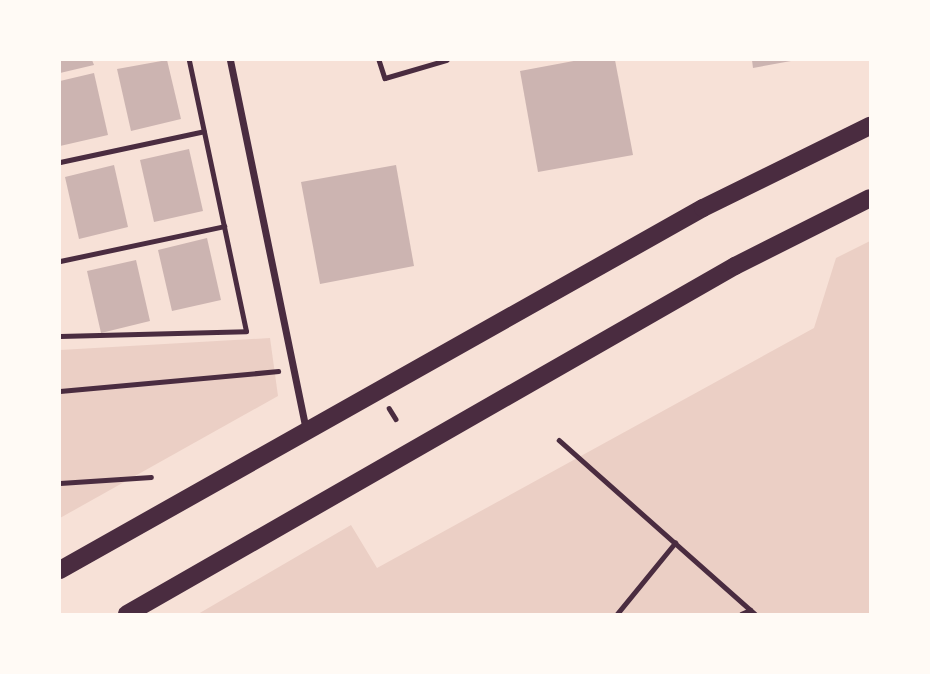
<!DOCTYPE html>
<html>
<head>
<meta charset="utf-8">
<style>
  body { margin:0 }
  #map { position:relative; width:930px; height:674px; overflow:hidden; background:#f7e1d7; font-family:Rubik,sans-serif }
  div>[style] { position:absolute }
  .green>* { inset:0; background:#ebcfc5 }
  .building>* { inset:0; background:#ccb4b1 }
  .path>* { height:4.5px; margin:-2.25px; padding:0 2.25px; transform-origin:2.25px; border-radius:2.25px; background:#4a2c40 }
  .service>* { height:5px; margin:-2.5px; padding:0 2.5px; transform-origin:2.5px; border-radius:2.5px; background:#4a2c40 }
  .minor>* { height:7px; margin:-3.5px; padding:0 3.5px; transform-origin:3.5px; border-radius:3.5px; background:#4a2c40 }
  .primary>* { height:18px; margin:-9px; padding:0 9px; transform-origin:9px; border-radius:9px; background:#4a2c40 }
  span { translate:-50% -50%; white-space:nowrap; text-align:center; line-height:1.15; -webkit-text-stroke:6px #fffaf5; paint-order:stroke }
  .frame { position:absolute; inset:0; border:61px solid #fffaf5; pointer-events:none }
</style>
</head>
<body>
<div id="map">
  <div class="green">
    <i style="clip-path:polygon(870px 241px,870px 614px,198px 614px,351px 525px,377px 568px,814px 328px,836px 258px)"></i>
    <i style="clip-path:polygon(270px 338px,278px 396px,60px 518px,60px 350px)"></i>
  </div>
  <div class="building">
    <i style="clip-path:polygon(60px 60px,92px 60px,94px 65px,60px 73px)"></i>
    <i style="clip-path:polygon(167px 60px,181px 119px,131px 131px,117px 69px)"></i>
    <i style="clip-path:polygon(579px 60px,615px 60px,633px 155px,538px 172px,520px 71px)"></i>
    <i style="clip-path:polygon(752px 60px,791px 60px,791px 61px,753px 68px)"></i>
    <i style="clip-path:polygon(94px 73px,108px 135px,60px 146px,60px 81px)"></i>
    <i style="clip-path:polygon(189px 149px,203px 211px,154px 222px,140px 160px)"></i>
    <i style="clip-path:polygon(114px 165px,128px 227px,79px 239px,65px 177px)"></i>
    <i style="clip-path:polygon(396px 165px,414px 266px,320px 284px,301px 182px)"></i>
    <i style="clip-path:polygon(207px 238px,221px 300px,172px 311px,158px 250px)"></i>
    <i style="clip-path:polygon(136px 260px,150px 321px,101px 333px,87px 271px)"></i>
  </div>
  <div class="path">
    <i style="left:379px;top:60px;width:19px;rotate:72deg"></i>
    <i style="left:385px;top:78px;width:64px;rotate:-16.4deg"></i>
    <i style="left:60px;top:391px;width:219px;rotate:-5.2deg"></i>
    <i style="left:389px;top:408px;width:13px;rotate:58deg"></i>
    <i style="left:559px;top:440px;width:262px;rotate:41.6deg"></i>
    <i style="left:60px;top:483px;width:91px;rotate:-3.8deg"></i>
    <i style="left:617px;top:614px;width:92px;rotate:-50.8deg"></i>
    <i style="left:741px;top:614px;width:10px;rotate:-24deg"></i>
  </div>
  <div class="service">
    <i style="left:60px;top:162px;width:147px;rotate:-12.1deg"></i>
    <i style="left:60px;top:261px;width:168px;rotate:-12deg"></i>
    <i style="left:60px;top:336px;width:186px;rotate:-1.5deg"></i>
    <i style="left:246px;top:331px;width:277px;rotate:-101.9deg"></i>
  </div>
  <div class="minor">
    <i style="left:230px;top:60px;width:377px;rotate:78.4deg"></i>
  </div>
  <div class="primary">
    <i style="left:60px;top:570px;width:738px;rotate:-29.38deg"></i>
    <i style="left:703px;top:208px;width:186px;rotate:-26.2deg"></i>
    <i style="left:127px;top:614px;width:701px;rotate:-29.79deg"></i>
    <i style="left:735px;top:266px;width:151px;rotate:-26.7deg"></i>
  </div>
  <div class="frame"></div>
</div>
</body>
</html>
